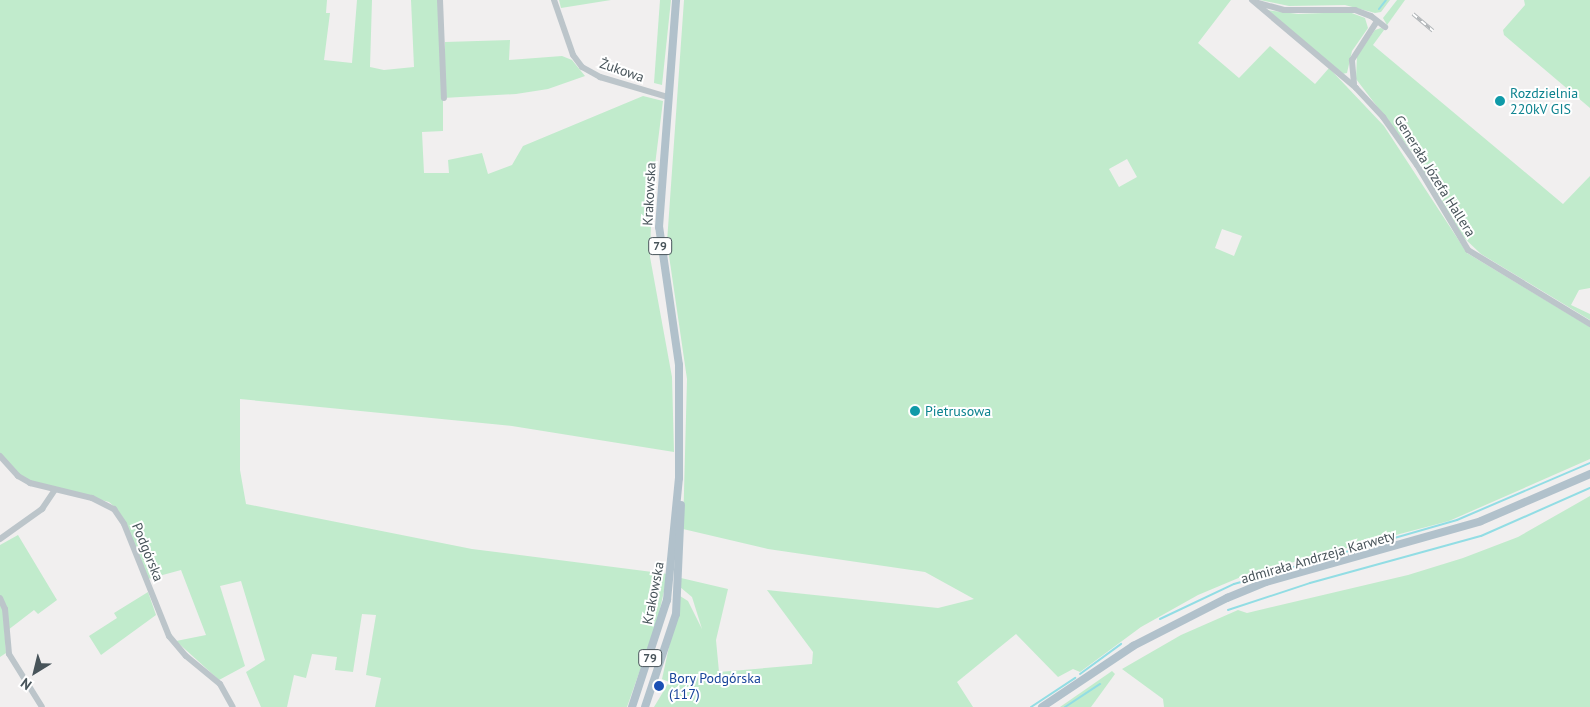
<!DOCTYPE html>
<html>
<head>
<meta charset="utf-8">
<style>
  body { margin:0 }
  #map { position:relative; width:1590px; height:707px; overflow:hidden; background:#f1efef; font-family:"PT Sans",sans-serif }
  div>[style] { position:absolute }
  .green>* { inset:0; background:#c1ebcc }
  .stream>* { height:2px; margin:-1px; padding:0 1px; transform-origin:1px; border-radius:1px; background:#92dde4 }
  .minor>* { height:6px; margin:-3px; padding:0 3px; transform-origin:3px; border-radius:3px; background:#bcc5ca }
  .major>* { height:8px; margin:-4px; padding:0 4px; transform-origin:4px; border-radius:4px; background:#b1c1cb }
  .rail>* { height:4px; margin-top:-2px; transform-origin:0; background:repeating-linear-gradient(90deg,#fff 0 5.5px,#b1b5b8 0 11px); box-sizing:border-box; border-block:1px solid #b1b5b8 }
  .dots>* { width:14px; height:14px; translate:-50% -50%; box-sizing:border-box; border:2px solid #fff; border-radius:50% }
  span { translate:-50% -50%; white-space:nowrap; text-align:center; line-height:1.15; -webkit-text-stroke:4px #fff; paint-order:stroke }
  .shield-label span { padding:1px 4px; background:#fff; border:1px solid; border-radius:4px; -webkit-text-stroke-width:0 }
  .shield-label { font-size:12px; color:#48545a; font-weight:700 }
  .street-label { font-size:14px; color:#48545a }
  .culture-label { font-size:14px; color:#0d838f }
  .left { translate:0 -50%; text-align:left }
  .transit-label { font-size:14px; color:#164399 }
  .north { position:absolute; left:10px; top:647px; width:50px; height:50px; -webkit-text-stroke:4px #fff; paint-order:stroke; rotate:216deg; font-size:14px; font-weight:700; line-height:20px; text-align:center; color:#48545a }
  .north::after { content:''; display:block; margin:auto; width:18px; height:22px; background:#48545a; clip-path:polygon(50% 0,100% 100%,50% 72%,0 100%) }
</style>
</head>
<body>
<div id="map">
  <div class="green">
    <i style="clip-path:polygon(0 0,327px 0,326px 13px,330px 13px,324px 60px,352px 63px,357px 0,372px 0,370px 67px,384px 70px,414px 67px,411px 0,438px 0,445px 67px,445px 42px,510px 40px,509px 60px,562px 56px,572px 60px,585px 76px,548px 89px,516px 94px,443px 98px,443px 131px,422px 132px,424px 173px,449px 173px,448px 160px,482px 153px,488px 174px,512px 165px,523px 146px,643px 96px,663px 101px,652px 189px,650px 257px,672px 377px,674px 452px,512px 426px,240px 399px,240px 470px,246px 504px,472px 549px,668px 574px,657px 622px,627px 707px,375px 707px,381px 678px,366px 675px,376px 615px,362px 614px,353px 672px,335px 670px,337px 657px,312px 654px,306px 678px,294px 675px,287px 707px,261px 707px,246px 672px,265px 660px,241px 581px,220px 586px,245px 666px,219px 680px,176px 641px,206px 635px,181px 570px,148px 579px,116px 508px,109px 502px,31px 482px,13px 470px,0 453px)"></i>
    <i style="clip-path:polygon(559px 0,611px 0,561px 8px)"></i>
    <i style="clip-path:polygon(660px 0,671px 0,662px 85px,654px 83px)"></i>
    <i style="clip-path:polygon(evenodd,684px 0,1231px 0,1198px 43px,1239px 78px,1270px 46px,1315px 84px,1329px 68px,1384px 126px,1467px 253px,1590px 327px,1590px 459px,1449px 521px,1248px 574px,1198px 595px,1141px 627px,1080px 672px,1073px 669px,1058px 677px,1016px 634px,957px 682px,973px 707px,654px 707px,669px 682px,662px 679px,680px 596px,688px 601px,702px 629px,692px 597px,680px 587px,681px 578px,728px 589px,716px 640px,719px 672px,812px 664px,813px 652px,767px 590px,938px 608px,974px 599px,925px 572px,768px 549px,683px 529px,687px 379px,667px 242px,684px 0,1127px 159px,1137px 177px,1119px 187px,1109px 169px,1127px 159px,684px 0,1222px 229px,1242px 236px,1234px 256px,1215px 248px,1222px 229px)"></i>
    <i style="clip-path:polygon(1260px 0,1390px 0,1381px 12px,1375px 13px,1345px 5px,1289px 6px)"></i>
    <i style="clip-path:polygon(1397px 0,1405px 0,1387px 25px,1383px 18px)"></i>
    <i style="clip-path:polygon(1524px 0,1590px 0,1590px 108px,1504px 35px,1503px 30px,1525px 5px)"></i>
    <i style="clip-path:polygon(1267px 10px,1298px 14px,1349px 12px,1365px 18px,1368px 28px,1352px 51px,1347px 73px,1342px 74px)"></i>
    <i style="clip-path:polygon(1381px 28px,1384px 30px,1373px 45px,1563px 204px,1590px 176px,1590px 288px,1579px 290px,1571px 305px,1590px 314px,1590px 320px,1481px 254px,1462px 236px,1412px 152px,1356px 79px,1357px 55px,1375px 30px)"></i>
    <i style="clip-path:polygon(1590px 496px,1590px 707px,1164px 707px,1163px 699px,1122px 669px,1181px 635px,1238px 610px,1247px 613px,1408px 575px,1463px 558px,1518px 537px)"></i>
    <i style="clip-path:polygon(18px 535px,57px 600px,38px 614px,34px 610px,8px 630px,0 595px,0 545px)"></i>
    <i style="clip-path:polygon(148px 592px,156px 615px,101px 655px,89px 636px,117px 618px,114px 613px)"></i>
    <i style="clip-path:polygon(0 602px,3px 610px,6px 653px,0 657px)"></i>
    <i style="clip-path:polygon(1112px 671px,1115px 674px,1091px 707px,1060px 707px)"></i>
  </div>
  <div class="stream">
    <i style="left:1379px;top:9px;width:11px;rotate:-52deg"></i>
    <i style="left:1228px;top:610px;width:86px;rotate:-18.2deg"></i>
    <i style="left:1310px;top:583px;width:177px;rotate:-15.4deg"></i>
    <i style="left:1481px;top:536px;width:119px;rotate:-23.8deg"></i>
    <i style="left:1160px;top:619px;width:82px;rotate:-25.3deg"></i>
    <i style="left:1234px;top:584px;width:232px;rotate:-16deg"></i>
    <i style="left:1457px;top:520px;width:145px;rotate:-23.2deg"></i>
    <i style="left:1080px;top:674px;width:51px;rotate:-36.2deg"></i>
    <i style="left:1031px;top:707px;width:53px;rotate:-33.4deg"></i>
    <i style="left:1065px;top:707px;width:42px;rotate:-33.3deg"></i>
  </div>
  <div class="minor">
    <i style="left:440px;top:0;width:98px;rotate:87.7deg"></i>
    <i style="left:554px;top:0;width:58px;rotate:70.9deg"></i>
    <i style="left:573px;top:55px;width:15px;rotate:53deg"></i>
    <i style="left:582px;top:67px;width:21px;rotate:29deg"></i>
    <i style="left:600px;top:77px;width:71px;rotate:16.4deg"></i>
    <i style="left:1252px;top:0;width:136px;rotate:40.2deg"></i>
    <i style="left:1356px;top:88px;width:40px;rotate:47deg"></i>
    <i style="left:1383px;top:117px;width:59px;rotate:54.7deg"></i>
    <i style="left:1417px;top:165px;width:99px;rotate:59deg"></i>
    <i style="left:1468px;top:250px;width:143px;rotate:31.2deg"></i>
    <i style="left:1258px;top:3px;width:27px;rotate:15deg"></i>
    <i style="left:1284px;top:10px;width:71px"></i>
    <i style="left:1355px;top:10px;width:17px;rotate:21deg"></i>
    <i style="left:1371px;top:16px;width:18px;rotate:38deg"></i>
    <i style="left:1354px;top:84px;width:24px;rotate:-95deg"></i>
    <i style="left:1352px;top:60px;width:46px;rotate:-57.3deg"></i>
    <i style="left:0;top:456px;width:27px;rotate:48deg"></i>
    <i style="left:18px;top:476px;width:14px;rotate:30deg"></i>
    <i style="left:30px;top:483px;width:64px;rotate:13.6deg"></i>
    <i style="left:92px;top:498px;width:25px;rotate:27deg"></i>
    <i style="left:114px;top:509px;width:18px;rotate:56deg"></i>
    <i style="left:124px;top:524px;width:121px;rotate:68.1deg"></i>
    <i style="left:169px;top:636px;width:26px;rotate:50deg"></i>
    <i style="left:186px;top:656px;width:44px;rotate:39.5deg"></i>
    <i style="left:220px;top:684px;width:26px;rotate:61deg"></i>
    <i style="left:0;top:539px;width:52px;rotate:-35.5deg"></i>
    <i style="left:42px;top:509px;width:23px;rotate:-56deg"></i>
    <i style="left:0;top:598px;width:12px;rotate:66deg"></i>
    <i style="left:5px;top:609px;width:45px;rotate:84.9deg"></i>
    <i style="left:9px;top:654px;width:62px;rotate:58.1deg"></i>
  </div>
  <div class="major">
    <i style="left:632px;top:707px;width:113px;rotate:-71.9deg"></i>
    <i style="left:667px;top:600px;width:123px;rotate:-84.4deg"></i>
    <i style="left:679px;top:478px;width:113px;rotate:-90deg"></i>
    <i style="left:679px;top:365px;width:139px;rotate:-98.2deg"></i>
    <i style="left:659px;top:227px;width:228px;rotate:-85.7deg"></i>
    <i style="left:645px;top:707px;width:98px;rotate:-71.6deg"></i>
    <i style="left:676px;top:614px;width:109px;rotate:-87.4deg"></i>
    <i style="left:1042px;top:707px;width:110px;rotate:-33.8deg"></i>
    <i style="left:1133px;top:646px;width:106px;rotate:-27.1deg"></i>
    <i style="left:1227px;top:598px;width:42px;rotate:-22.3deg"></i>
    <i style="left:1266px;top:582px;width:223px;rotate:-15.8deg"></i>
    <i style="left:1481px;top:521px;width:119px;rotate:-23.3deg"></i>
  </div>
  <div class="rail">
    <i style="left:1413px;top:14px;width:26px;rotate:40deg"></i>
  </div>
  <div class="dots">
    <i style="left:1500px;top:101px;background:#0f9aa8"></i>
    <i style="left:915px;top:411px;background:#0f9aa8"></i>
    <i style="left:659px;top:686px;background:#1a4fb4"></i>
  </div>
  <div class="shield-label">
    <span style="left:660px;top:246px">79</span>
    <span style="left:650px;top:658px">79</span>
  </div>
  <div class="street-label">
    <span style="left:622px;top:70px;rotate:19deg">Żukowa</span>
    <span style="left:1435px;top:176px;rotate:58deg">Generała Józefa Hallera</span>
    <span style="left:649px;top:194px;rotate:-87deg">Krakowska</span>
    <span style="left:148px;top:552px;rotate:68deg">Podgórska</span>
    <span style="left:1318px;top:557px;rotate:-16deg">admirała Andrzeja Karwety</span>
    <span style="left:653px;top:593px;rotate:-79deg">Krakowska</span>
  </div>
  <div class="culture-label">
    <span class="left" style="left:1510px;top:101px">Rozdzielnia<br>220kV GIS</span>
    <span class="left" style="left:925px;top:411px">Pietrusowa</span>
  </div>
  <div class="transit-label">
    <span class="left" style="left:669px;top:686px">Bory Podgórska<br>(117)</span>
  </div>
  <div class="north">N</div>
</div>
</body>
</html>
